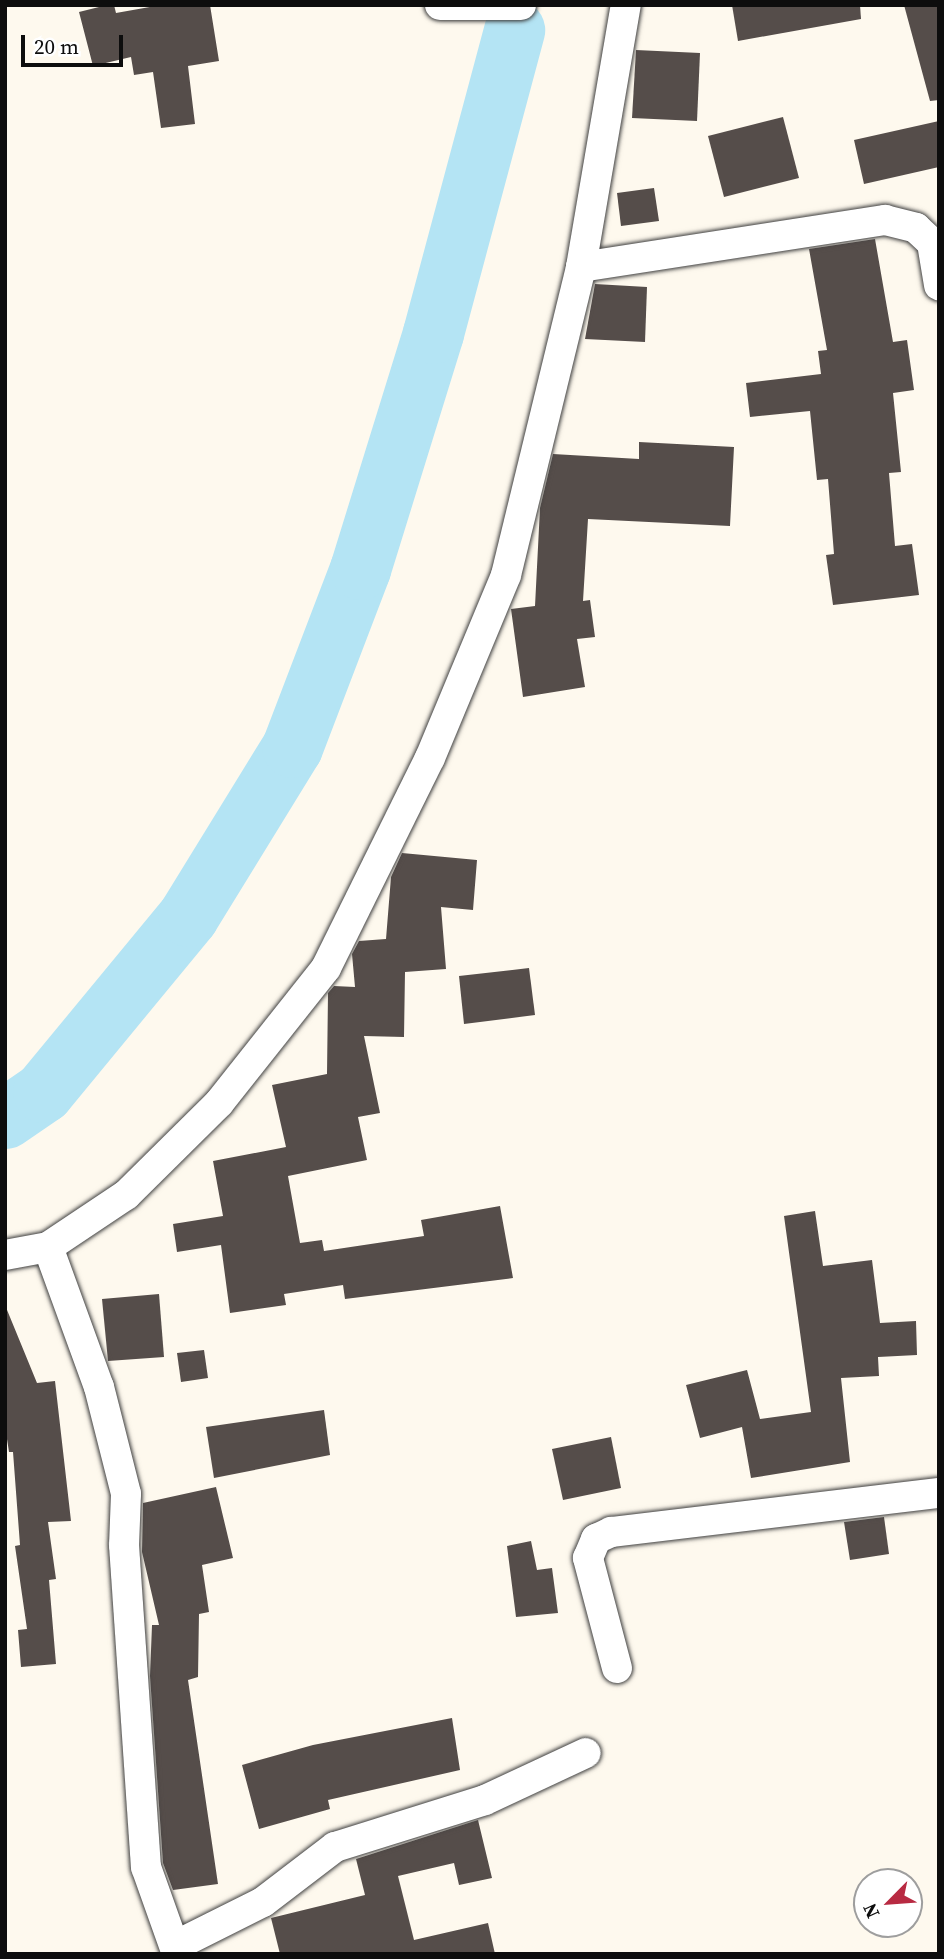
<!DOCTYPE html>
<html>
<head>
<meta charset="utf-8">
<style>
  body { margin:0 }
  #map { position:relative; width:944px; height:1959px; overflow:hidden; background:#fef9ee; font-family:"Source Serif 4",serif }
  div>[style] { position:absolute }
  .river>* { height:61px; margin:-30.5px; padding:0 30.5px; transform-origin:30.5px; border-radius:30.5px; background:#b4e4f4 }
  .building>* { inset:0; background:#554d4a }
  .roads { filter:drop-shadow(0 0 2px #404040) drop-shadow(0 0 2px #404040) }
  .minor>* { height:30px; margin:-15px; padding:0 15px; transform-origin:15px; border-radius:15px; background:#fff }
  span { translate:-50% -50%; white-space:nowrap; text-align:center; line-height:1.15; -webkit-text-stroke:7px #fff; paint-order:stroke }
  .frame { position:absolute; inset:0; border:7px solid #0d0d0d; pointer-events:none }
  .north { position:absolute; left:853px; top:1868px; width:70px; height:70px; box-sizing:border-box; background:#fff; border:2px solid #9e9e9e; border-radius:50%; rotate:245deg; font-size:19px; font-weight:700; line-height:28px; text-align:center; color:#0d0d0d }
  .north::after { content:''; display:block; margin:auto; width:24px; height:32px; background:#b82a42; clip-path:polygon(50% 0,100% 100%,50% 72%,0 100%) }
  .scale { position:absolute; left:21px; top:35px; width:102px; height:32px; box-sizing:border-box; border:4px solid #0d0d0d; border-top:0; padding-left:9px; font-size:21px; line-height:24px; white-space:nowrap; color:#0d0d0d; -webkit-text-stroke:5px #fff; paint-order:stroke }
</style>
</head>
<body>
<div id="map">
  <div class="river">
    <i style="left:5px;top:1118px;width:46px;rotate:-34.4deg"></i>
    <i style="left:43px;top:1092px;width:228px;rotate:-50.5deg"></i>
    <i style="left:188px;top:916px;width:198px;rotate:-58.4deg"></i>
    <i style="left:292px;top:747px;width:191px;rotate:-69.1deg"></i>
    <i style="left:360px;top:569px;width:247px;rotate:-72.8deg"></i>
    <i style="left:433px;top:333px;width:314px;rotate:-75deg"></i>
  </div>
  <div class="building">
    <i style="clip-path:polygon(107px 5px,114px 5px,116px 13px,161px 5px,210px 5px,219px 61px,188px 66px,195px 124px,161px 128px,153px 72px,134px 75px,131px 57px,93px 66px,79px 12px)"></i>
    <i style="clip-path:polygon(732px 5px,860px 5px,861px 19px,738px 41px)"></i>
    <i style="clip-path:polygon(904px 5px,939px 5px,939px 100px,930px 101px)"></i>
    <i style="clip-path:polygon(636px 50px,700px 53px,697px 121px,632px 118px)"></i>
    <i style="clip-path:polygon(783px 117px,799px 178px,724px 197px,708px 136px)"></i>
    <i style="clip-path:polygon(939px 121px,939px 167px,864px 184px,854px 140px)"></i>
    <i style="clip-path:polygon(654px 188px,659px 221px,621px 226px,617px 193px)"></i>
    <i style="clip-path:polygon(875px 239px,893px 342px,907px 340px,914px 390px,893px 393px,901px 472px,889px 473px,895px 546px,912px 544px,919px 595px,833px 605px,826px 555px,834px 554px,828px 479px,817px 480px,810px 411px,750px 417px,746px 383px,821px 374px,818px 351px,827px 350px,809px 249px)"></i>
    <i style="clip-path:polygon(595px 284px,647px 287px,645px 342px,585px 339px)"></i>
    <i style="clip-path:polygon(639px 442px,734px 447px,730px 526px,588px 519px,583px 601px,590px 600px,595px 637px,577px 639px,585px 687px,523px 697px,511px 609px,535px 606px,540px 508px,553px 454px,639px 459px)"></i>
    <i style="clip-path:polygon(402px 853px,477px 860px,473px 910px,441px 907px,446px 969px,405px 972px,404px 1037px,364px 1036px,380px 1113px,358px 1117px,367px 1160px,288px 1176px,300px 1243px,322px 1240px,324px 1251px,424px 1236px,421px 1220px,500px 1206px,513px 1278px,345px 1299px,343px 1285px,284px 1294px,286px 1305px,230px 1313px,221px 1245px,177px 1252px,173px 1224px,223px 1216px,213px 1161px,286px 1147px,272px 1085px,327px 1074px,328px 993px,334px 986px,355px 987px,352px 954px,359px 941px,386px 939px,391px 877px)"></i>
    <i style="clip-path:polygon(529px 968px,535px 1015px,464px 1024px,459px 976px)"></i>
    <i style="clip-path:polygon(815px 1211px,823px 1266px,872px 1260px,880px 1323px,916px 1321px,917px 1355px,878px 1357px,879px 1376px,841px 1378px,850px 1462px,751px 1478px,742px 1427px,700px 1438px,686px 1385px,747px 1370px,760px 1419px,811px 1412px,784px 1216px)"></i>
    <i style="clip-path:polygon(159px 1294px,164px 1357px,108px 1361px,102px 1299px)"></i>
    <i style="clip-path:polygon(5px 1305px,37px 1383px,55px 1381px,71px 1521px,48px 1522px,56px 1579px,49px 1580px,56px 1664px,21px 1667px,18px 1630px,27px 1629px,15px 1546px,20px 1545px,13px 1452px,9px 1452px,5px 1426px)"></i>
    <i style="clip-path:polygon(204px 1350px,208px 1378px,181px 1382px,177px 1353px)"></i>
    <i style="clip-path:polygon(324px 1410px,330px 1455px,214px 1478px,206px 1427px)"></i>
    <i style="clip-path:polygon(611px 1437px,621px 1488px,563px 1500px,552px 1449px)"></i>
    <i style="clip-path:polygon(216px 1487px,233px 1558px,202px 1565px,209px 1612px,199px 1614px,198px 1677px,188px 1680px,218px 1884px,173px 1890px,163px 1863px,150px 1676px,152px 1625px,159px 1625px,142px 1552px,143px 1503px)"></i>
    <i style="clip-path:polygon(884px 1517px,889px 1554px,850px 1560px,844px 1522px)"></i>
    <i style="clip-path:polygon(531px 1541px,537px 1570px,552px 1568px,558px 1613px,516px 1617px,507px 1546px)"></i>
    <i style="clip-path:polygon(452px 1718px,460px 1770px,328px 1800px,330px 1809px,259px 1829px,242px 1765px,313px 1745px)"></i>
    <i style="clip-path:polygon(478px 1820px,492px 1878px,459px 1885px,454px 1863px,398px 1876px,414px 1940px,488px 1923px,495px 1954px,280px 1954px,271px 1918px,365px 1895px,356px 1859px)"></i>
  </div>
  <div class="roads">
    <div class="minor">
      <i style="left:440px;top:5px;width:81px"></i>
      <i style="left:581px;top:267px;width:308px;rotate:-8.8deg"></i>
      <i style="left:885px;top:220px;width:32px;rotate:14deg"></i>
      <i style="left:916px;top:228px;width:22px;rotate:43deg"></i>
      <i style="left:932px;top:243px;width:43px;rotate:80.5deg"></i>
      <i style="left:48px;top:1247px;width:149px;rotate:70deg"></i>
      <i style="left:99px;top:1387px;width:110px;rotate:75.8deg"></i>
      <i style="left:126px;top:1494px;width:51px;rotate:92.2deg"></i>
      <i style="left:124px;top:1545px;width:323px;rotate:86.1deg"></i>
      <i style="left:146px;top:1867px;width:92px;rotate:70.4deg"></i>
      <i style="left:5px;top:1255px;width:44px;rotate:-10.5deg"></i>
      <i style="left:48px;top:1247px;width:94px;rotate:-33.7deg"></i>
      <i style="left:126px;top:1195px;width:131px;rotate:-44.7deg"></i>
      <i style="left:219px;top:1103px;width:172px;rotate:-51.6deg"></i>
      <i style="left:326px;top:968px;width:234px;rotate:-63.7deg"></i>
      <i style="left:430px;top:758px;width:198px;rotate:-67.4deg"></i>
      <i style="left:506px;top:575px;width:317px;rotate:-76.3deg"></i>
      <i style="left:581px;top:267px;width:266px;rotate:-80.3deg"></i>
      <i style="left:617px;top:1668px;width:114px;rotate:-104.8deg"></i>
      <i style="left:588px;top:1558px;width:21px;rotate:-67deg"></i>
      <i style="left:596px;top:1539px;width:17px;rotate:-25deg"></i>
      <i style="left:611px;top:1532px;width:330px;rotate:-6.8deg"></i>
      <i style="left:175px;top:1946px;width:98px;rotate:-26.6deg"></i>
      <i style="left:263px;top:1902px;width:91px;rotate:-37.4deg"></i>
      <i style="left:335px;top:1847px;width:157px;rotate:-17.4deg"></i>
      <i style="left:485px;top:1800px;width:111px;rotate:-25deg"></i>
    </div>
  </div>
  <div class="frame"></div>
  <div class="north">N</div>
  <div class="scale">20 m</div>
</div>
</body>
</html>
